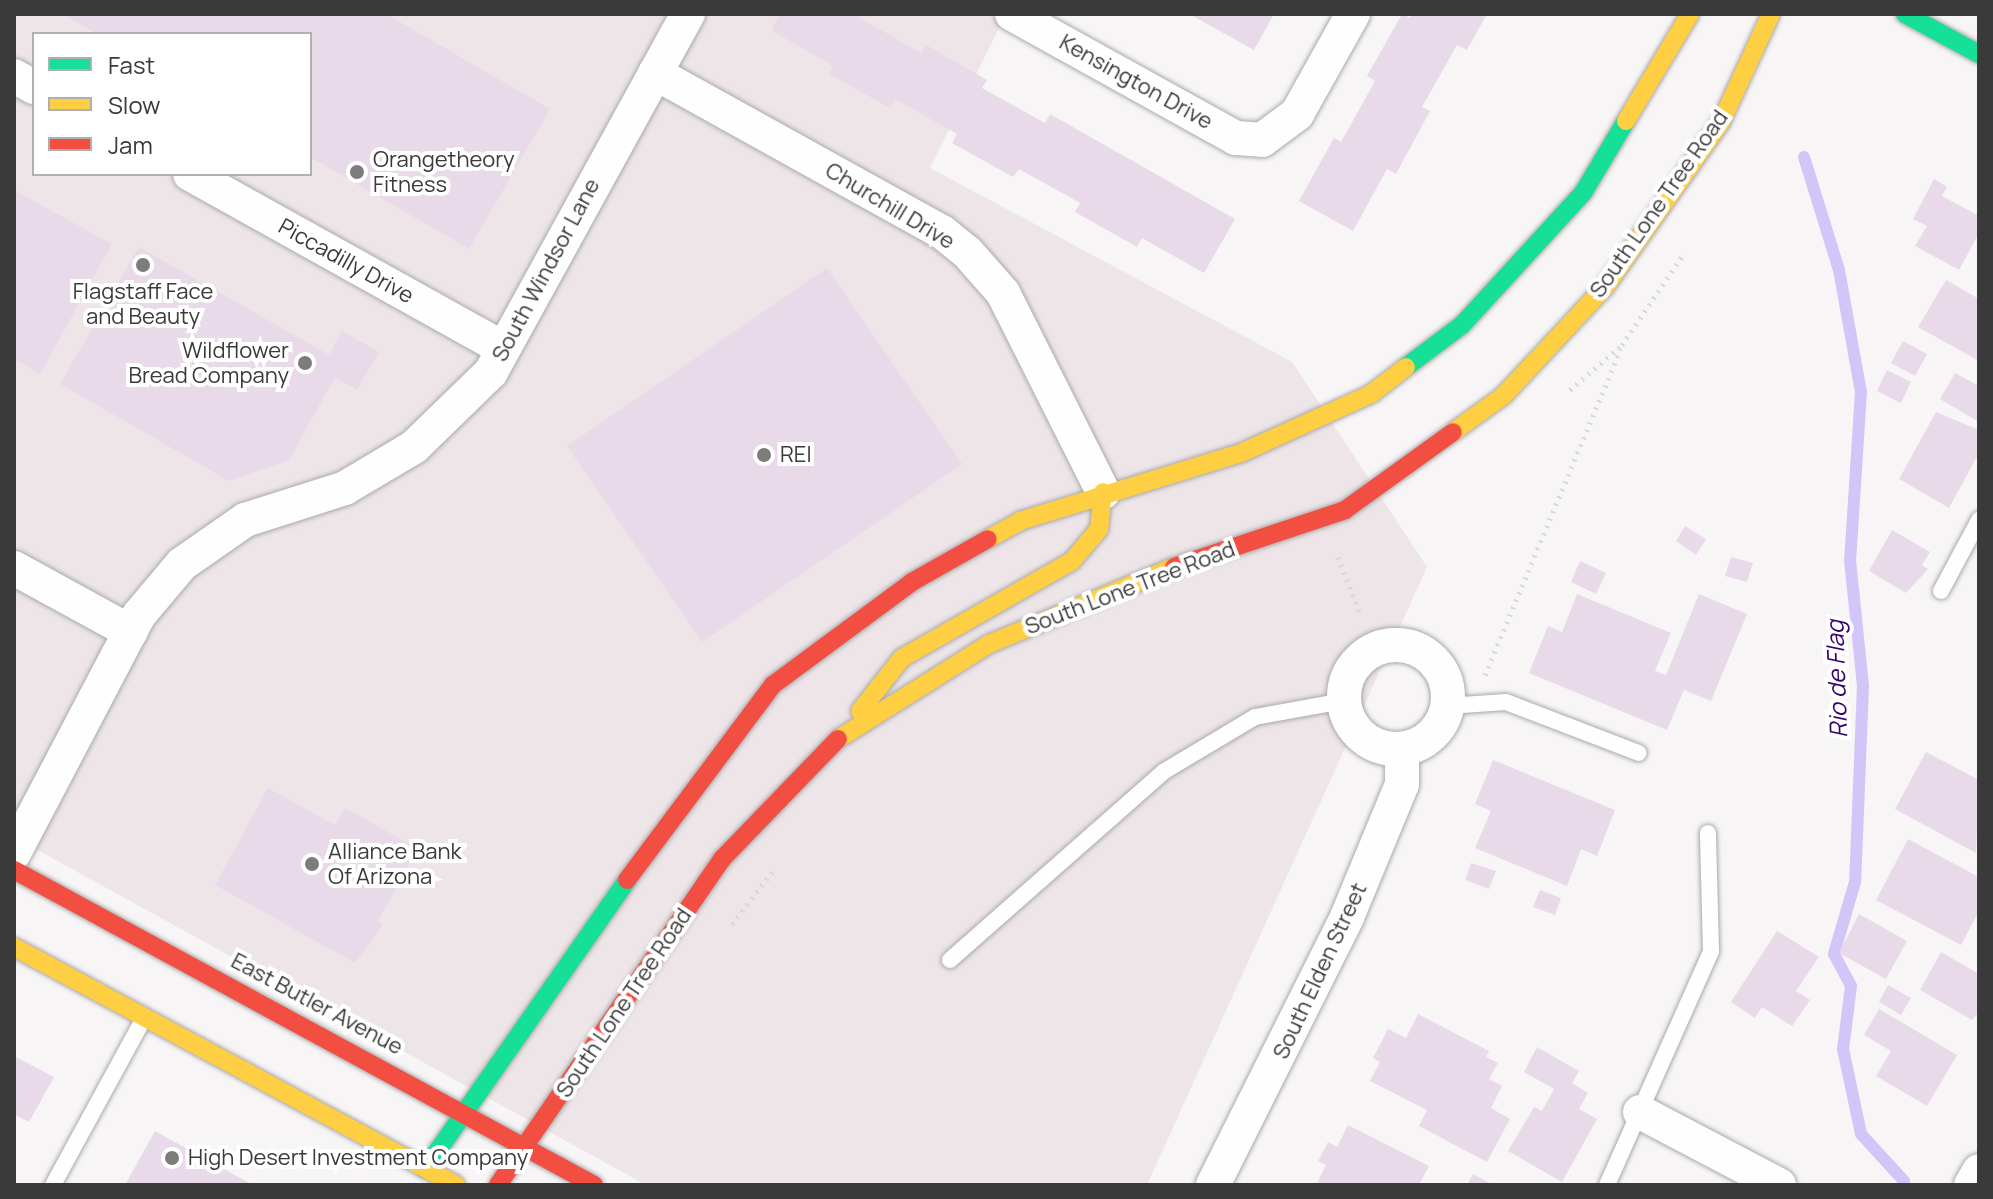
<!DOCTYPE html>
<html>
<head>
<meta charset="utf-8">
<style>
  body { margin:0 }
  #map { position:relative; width:1993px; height:1199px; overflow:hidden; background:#f7f5f6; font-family:Manrope,sans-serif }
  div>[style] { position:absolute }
  .built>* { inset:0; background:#ede5e8 }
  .stream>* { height:12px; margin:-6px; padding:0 6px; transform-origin:6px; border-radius:6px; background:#d3c5f7 }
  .building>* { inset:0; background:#e9dae9 }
  .path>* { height:5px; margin-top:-2.5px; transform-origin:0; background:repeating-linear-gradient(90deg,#d9d8d9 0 2px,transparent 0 8px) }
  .roads { filter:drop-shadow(0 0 2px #aba9aa) drop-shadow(0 0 2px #aba9aa) }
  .lane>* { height:16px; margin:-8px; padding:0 8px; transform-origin:8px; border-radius:8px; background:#fefefe }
  .street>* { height:34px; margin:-17px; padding:0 17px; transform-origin:17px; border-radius:17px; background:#fefefe }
  .street>.ring { margin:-17px; padding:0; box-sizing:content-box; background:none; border:34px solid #fefefe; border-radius:50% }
  .fast>* { height:18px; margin:-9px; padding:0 9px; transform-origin:9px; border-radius:9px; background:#16e098 }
  .slow>* { height:18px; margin:-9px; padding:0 9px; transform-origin:9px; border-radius:9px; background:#ffcf43 }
  .jam>* { height:18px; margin:-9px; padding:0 9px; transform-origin:9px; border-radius:9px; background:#f24e42 }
  .dots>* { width:22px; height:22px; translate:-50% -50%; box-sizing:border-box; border:4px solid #fff; border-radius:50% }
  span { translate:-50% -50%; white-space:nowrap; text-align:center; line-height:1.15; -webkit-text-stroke:8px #fff; paint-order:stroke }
  .street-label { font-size:22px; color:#3b3a3a }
  .poi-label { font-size:22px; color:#3b3a3a }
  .left { translate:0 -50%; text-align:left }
  .right { translate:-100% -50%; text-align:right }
  .water-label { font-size:24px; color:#36026e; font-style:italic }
  .frame { position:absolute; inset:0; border:16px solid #3b3a3a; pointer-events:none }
  .legend { position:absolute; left:32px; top:32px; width:280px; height:144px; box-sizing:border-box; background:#fff; border:2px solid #b1b0b0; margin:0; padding:10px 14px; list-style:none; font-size:24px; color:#3b3a3a }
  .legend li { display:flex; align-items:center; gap:16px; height:40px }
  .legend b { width:40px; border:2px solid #b1b0b0 }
</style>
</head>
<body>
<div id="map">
  <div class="built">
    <i style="clip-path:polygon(evenodd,14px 14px,987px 14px,1002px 22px,930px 168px,1292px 362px,1427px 567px,1147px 1185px,646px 1185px,14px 837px,14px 14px,34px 34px,310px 34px,310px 174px,34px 174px,34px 34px)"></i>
  </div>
  <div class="stream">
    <i style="left:1804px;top:157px;width:118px;rotate:72.8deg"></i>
    <i style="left:1839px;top:270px;width:124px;rotate:79.8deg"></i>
    <i style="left:1861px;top:392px;width:168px;rotate:93.7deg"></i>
    <i style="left:1850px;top:560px;width:127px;rotate:84.1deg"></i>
    <i style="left:1863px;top:686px;width:196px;rotate:92.3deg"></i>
    <i style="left:1855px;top:882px;width:75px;rotate:106.3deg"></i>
    <i style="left:1834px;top:954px;width:36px;rotate:62deg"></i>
    <i style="left:1851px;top:986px;width:64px;rotate:97.2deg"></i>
    <i style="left:1843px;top:1049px;width:87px;rotate:78deg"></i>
    <i style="left:1861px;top:1134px;width:64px;rotate:47.5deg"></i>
  </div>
  <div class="building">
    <i style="clip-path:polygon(62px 14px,386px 14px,550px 109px,469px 249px,310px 157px,310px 34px,97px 34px)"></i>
    <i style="clip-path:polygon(780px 14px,862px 14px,860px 18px,921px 53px,926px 45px,987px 80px,982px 88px,1045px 123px,1050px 114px,1235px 219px,1204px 273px,1142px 238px,1137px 247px,1075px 212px,1080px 203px,1019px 169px,1013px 177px,952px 143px,957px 134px,895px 99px,890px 108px,829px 74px,833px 66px,771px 30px)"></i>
    <i style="clip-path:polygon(1189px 14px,1274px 14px,1254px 50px)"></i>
    <i style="clip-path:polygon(1402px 14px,1410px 18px,1412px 14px,1487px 14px,1467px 50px,1457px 45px,1422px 107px,1430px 111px,1396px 174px,1387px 169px,1353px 231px,1299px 201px,1334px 138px,1341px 142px,1375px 81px,1367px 76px)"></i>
    <i style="clip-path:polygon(1934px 179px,1947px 187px,1942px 196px,1979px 216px,1979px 233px,1959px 270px,1915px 246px,1927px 226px,1913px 219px)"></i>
    <i style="clip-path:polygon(14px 190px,112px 244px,40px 374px,14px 359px)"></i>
    <i style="clip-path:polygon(139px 247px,329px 355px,342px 331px,379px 352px,357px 390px,335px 377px,289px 460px,229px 481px,60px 384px)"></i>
    <i style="clip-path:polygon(827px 268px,962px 464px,702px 642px,567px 446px)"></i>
    <i style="clip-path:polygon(1946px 280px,1979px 299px,1979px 361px,1918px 327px)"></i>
    <i style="clip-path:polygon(1903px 341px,1927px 354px,1915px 376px,1891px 363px)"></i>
    <i style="clip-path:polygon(1887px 370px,1911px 382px,1901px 403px,1877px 391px)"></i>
    <i style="clip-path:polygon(1955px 373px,1979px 386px,1979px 422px,1940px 399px)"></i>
    <i style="clip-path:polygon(1936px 412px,1979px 430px,1979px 453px,1949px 508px,1899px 479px)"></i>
    <i style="clip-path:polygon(1685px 526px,1706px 539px,1696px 555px,1676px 541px)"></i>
    <i style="clip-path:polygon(1892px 530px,1930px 552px,1922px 565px,1928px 569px,1906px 593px,1869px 571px)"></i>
    <i style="clip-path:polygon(1731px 557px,1753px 563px,1747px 582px,1725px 576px)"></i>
    <i style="clip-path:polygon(1580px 561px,1606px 573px,1596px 594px,1571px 582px)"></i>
    <i style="clip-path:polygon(1577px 594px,1671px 633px,1655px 671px,1666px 675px,1699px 594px,1747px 614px,1711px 701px,1684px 690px,1667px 730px,1529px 673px,1548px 626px,1562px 632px)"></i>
    <i style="clip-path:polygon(1926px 752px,1979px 780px,1976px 853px,1895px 809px)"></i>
    <i style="clip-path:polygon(1493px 760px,1615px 810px,1597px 856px,1581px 849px,1567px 886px,1475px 848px,1491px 811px,1475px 804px)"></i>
    <i style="clip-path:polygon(268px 788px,335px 825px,345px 808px,418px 849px,378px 921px,383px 924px,355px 963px,215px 885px)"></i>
    <i style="clip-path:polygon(1908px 839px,1979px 877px,1979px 911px,1961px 945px,1876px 900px)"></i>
    <i style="clip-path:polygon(1471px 863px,1496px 871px,1489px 889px,1465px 880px)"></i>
    <i style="clip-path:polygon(1540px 890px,1561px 898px,1555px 915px,1533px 907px)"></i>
    <i style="clip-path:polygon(1859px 914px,1907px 941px,1886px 979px,1839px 953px)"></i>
    <i style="clip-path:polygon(1777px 931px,1819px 957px,1796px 991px,1810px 1000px,1792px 1026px,1762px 1007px,1755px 1018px,1731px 1002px)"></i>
    <i style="clip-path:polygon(1941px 952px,1979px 974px,1979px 1012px,1972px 1020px,1920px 990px)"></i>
    <i style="clip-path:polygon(1888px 985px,1911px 998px,1901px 1015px,1879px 1002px)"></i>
    <i style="clip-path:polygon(1879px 1009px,1957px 1055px,1927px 1106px,1876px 1076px,1891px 1051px,1864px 1035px)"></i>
    <i style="clip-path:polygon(1418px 1014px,1489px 1051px,1486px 1057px,1498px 1063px,1489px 1079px,1502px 1086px,1491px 1108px,1510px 1119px,1487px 1162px,1419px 1126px,1427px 1110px,1370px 1081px,1380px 1062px,1373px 1058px,1388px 1029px,1406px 1038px)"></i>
    <i style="clip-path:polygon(1537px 1047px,1579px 1071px,1572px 1083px,1588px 1093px,1579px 1109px,1597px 1119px,1562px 1182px,1508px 1151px,1534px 1107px,1542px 1111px,1554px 1089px,1524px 1072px)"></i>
    <i style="clip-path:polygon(14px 1056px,54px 1077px,29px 1122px,14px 1114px)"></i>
    <i style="clip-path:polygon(1348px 1125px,1429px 1166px,1419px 1185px,1316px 1185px,1326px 1165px,1318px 1161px,1328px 1142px,1337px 1147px)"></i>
    <i style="clip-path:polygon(155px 1131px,253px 1185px,125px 1185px)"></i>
    <i style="clip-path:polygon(1473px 1174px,1493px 1185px,1467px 1185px)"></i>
  </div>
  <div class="path">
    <i style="left:1570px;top:390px;width:69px;rotate:-40.9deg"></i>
    <i style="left:1622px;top:345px;width:112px;rotate:-55.9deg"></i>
    <i style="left:1338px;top:557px;width:63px;rotate:68.7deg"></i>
    <i style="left:1485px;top:675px;width:353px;rotate:-67.4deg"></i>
    <i style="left:732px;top:924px;width:66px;rotate:-52.4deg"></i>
  </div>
  <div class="roads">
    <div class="lane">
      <i style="left:1941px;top:591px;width:81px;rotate:-61.8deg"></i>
      <i style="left:1447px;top:706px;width:59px;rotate:-3.9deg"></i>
      <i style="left:1506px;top:702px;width:142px;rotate:21deg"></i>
      <i style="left:950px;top:960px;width:284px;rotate:-41.4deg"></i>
      <i style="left:1163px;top:772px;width:107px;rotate:-30.9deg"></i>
      <i style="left:1255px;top:717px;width:89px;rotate:-10.3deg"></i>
      <i style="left:53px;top:1185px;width:190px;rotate:-61.4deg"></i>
      <i style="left:1607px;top:1185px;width:256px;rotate:-66deg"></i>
      <i style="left:1711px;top:951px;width:118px;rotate:-91.5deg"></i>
    </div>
    <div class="street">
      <i style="left:1012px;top:14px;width:256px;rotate:29deg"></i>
      <i style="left:1236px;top:138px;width:26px;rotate:4deg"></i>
      <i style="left:1262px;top:140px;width:44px;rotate:-36.6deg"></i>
      <i style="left:1297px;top:114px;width:115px;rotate:-60.8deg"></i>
      <i style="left:655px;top:73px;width:328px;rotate:29deg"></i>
      <i style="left:942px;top:232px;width:32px;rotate:39deg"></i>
      <i style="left:967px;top:252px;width:55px;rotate:48.7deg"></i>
      <i style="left:1003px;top:293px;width:223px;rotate:63.3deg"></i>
      <i style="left:14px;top:76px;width:23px;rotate:29deg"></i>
      <i style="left:190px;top:174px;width:358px;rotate:29.1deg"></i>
      <i style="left:14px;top:568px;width:133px;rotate:28.7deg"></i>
      <i class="ring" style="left:1344px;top:645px;width:70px;height:70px"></i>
      <i style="left:14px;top:853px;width:269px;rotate:-62.3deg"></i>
      <i style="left:139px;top:615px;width:67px;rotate:-49.9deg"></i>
      <i style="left:182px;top:564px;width:77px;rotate:-34.9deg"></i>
      <i style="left:245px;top:520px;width:105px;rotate:-17.7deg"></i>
      <i style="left:345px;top:488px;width:80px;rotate:-30.7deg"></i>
      <i style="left:414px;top:447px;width:107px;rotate:-44.2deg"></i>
      <i style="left:491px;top:372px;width:409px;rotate:-61.2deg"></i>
      <i style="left:1640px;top:1112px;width:157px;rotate:27.7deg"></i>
      <i style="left:1213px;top:1185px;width:300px;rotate:-63.4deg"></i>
      <i style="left:1347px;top:917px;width:144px;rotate:-67.5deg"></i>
      <i style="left:1402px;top:784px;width:35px;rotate:-90deg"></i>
      <i style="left:1971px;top:1185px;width:16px;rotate:-60deg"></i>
    </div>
    <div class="fast">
      <i style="left:1905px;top:14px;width:84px;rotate:28.4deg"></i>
      <i style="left:1406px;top:367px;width:70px;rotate:-36.9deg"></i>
      <i style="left:1462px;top:325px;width:179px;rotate:-47.5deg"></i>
      <i style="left:1583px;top:193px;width:84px;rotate:-59.2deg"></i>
      <i style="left:425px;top:1169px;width:353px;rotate:-55deg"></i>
    </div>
    <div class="slow">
      <i style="left:1626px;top:121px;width:125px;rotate:-59.1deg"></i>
      <i style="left:1453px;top:432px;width:62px;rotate:-35.8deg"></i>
      <i style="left:1503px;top:396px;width:149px;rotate:-46.9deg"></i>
      <i style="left:1605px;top:287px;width:202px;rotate:-54.9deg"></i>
      <i style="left:1721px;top:122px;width:119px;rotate:-65.2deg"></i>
      <i style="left:988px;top:539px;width:37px;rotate:-29deg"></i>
      <i style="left:1020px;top:521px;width:231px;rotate:-17.1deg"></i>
      <i style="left:1241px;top:453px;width:143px;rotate:-24.4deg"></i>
      <i style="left:1371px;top:394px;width:44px;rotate:-37.6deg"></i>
      <i style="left:860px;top:711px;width:68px;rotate:-51.6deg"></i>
      <i style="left:902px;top:658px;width:196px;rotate:-29.7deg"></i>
      <i style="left:1072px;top:561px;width:42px;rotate:-49.8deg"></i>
      <i style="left:1099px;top:529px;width:37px;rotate:-84deg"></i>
      <i style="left:838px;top:739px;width:178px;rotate:-32.2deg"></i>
      <i style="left:989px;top:644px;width:200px;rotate:-22.6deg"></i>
      <i style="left:14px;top:947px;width:502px;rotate:28.3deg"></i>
    </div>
    <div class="jam">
      <i style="left:1174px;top:567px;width:180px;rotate:-18.4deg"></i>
      <i style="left:1345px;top:510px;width:133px;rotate:-35.8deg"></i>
      <i style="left:14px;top:870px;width:660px;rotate:28.51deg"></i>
      <i style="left:627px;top:880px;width:244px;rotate:-53.2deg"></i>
      <i style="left:773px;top:685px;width:173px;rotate:-36.5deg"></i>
      <i style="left:912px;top:582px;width:87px;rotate:-29.5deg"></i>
      <i style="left:498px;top:1185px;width:396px;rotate:-55.5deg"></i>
      <i style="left:722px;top:859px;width:167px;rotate:-46deg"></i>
    </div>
  </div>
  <div class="dots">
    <i style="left:357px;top:172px;background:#7d7b7c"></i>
    <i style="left:143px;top:265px;background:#7d7b7c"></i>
    <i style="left:305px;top:363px;background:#7d7b7c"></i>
    <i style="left:764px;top:455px;background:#7d7b7c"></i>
    <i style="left:312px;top:864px;background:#7d7b7c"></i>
    <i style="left:172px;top:1158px;background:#7d7b7c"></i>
  </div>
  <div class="street-label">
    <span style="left:1136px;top:82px;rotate:29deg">Kensington Drive</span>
    <span style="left:1659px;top:204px;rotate:-55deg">South Lone Tree Road</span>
    <span style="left:890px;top:206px;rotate:31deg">Churchill Drive</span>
    <span style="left:346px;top:261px;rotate:29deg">Piccadilly Drive</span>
    <span style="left:546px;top:270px;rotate:-62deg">South Windsor Lane</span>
    <span style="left:1130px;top:588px;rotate:-21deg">South Lone Tree Road</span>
    <span style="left:1320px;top:971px;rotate:-65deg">South Elden Street</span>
    <span style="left:624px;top:1003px;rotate:-56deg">South Lone Tree Road</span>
    <span style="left:317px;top:1004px;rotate:28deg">East Butler Avenue</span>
  </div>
  <div class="poi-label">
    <span class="left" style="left:373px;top:172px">Orangetheory<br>Fitness</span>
    <span style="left:143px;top:304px">Flagstaff Face<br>and Beauty</span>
    <span class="right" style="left:289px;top:363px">Wildflower<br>Bread Company</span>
    <span class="left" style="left:780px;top:455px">REI</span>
    <span class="left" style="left:328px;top:864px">Alliance Bank<br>Of Arizona</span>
    <span class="left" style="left:188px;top:1158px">High Desert Investment Company</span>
  </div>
  <div class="water-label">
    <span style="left:1836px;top:679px;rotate:-92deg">Rio de Flag</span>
  </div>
  <div class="frame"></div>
  <ul class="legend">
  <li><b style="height:10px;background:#16e098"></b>Fast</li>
  <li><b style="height:10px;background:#ffcf43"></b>Slow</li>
  <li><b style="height:10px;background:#f24e42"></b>Jam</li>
  </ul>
</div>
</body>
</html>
